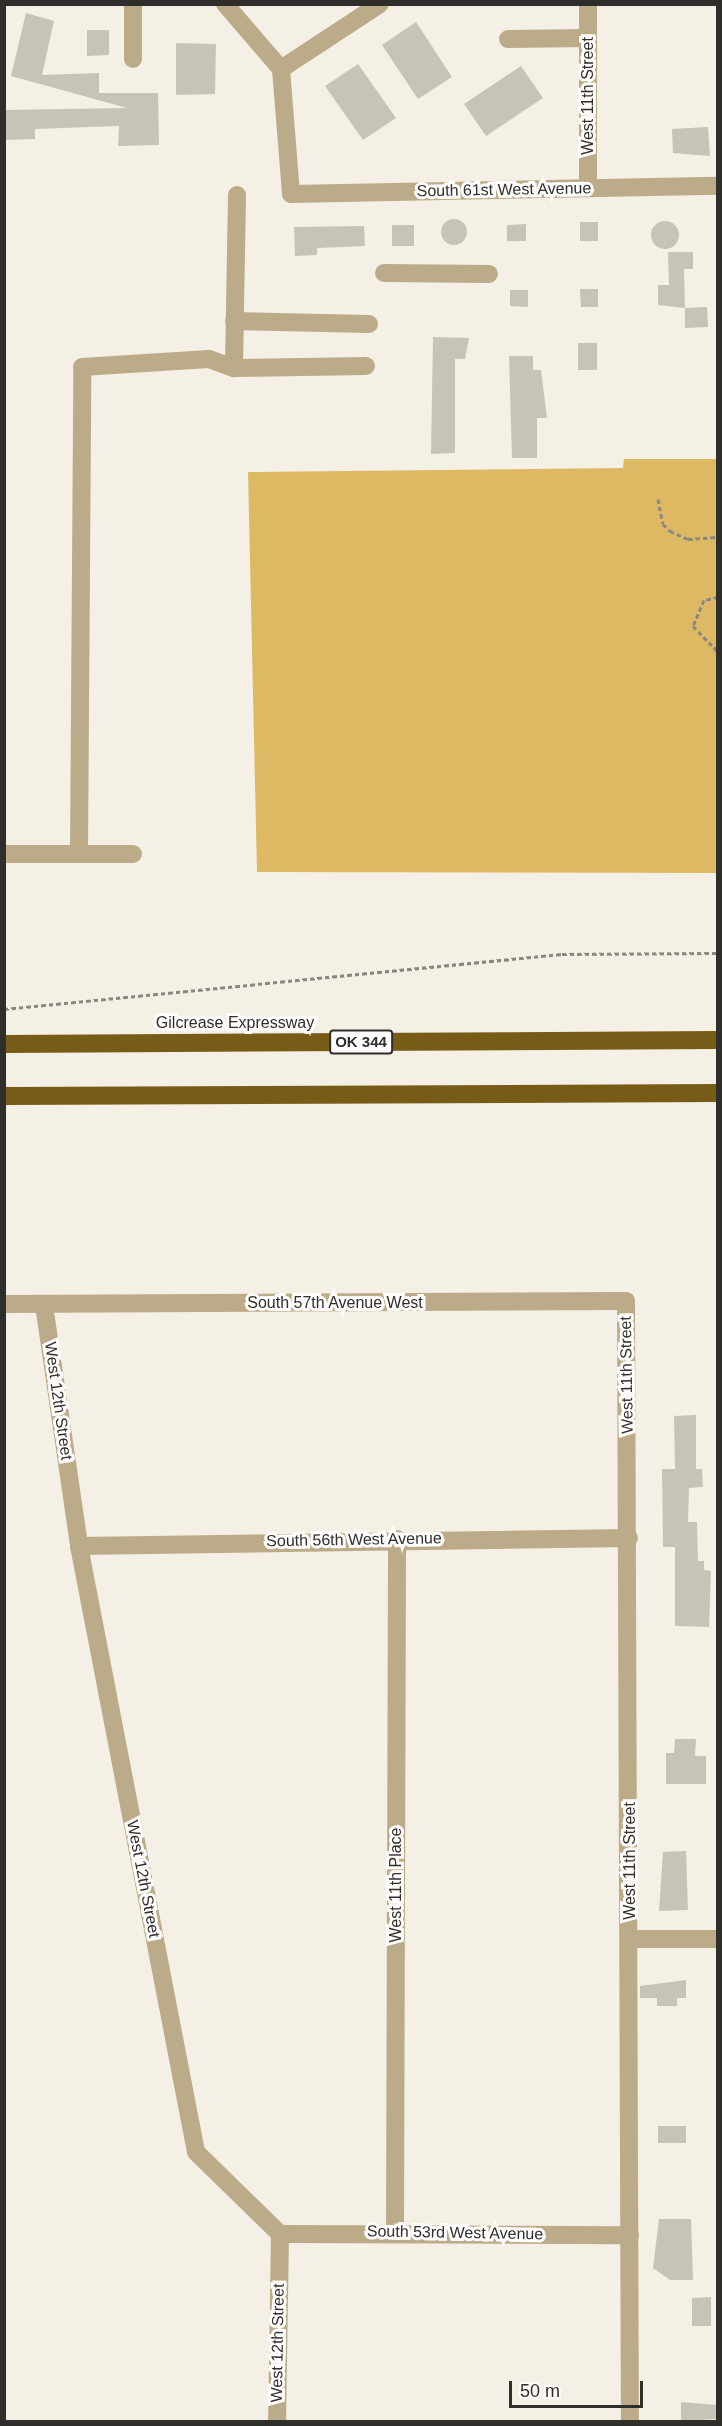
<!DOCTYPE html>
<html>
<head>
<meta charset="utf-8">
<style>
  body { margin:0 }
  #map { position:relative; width:722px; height:2426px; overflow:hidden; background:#f5f0e5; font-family:Arial,sans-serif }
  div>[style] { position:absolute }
  .green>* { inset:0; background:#deb964 }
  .building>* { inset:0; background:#c7c3b9 }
  .round { border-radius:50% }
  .path>* { height:3px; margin-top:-1.5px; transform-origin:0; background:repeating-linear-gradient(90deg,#8b8780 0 4.5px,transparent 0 7.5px) }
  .minor>* { height:18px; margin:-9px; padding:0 9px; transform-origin:9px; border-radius:9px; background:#bbab88 }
  .highway>* { height:18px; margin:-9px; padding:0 9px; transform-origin:9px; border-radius:9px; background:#775c17 }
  span { translate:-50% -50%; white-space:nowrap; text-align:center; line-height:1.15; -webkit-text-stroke:6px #fefdfb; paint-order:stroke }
  .shield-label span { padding:2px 4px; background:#fefdfb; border:2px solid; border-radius:4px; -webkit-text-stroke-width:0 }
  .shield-label { font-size:15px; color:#302e2a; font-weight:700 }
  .street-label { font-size:16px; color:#302e2a }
  .frame { position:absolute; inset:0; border:6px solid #302e2a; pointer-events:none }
  .scale { position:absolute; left:509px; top:2381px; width:134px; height:27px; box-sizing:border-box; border:3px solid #302e2a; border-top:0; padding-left:8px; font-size:18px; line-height:21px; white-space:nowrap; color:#302e2a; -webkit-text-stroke:4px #fefdfb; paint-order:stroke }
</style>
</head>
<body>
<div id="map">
  <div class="green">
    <i style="clip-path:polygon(624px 459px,717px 459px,717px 873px,257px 872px,248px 472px,623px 468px)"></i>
  </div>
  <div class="building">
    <i style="clip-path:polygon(26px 13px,54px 21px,42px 75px,99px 73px,99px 93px,158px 93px,159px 145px,118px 146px,119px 126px,35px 129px,35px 139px,4px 140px,4px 110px,127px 108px,11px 76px)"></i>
    <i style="clip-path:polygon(416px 22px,452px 77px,418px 99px,382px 45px)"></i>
    <i style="clip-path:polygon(87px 30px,109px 30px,109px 55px,87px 56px)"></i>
    <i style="clip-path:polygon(176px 43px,216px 44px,215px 94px,176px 95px)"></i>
    <i style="clip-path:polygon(358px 64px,396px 118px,363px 140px,325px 86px)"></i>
    <i style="clip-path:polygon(521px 66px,543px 98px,486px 136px,464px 104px)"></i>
    <i style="clip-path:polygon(708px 127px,710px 156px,673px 153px,672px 129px)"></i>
    <i class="round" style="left:441px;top:219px;width:26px;height:26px"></i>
    <i class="round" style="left:651px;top:221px;width:28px;height:28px"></i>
    <i style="clip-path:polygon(580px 222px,598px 222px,598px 241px,580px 241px)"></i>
    <i style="clip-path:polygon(526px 224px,526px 241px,507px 241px,507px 225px)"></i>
    <i style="clip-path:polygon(392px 225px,414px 225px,414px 246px,392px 246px)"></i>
    <i style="clip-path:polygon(364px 226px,365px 246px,317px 248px,317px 255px,295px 256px,294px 227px)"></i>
    <i style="clip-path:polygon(668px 252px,693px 252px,693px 269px,684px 269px,685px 308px,707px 307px,708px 327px,685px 328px,685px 308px,658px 305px,658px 285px,669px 285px)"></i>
    <i style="clip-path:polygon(580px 289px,598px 289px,598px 307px,581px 307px)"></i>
    <i style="clip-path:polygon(510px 290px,528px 290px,528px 307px,510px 306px)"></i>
    <i style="clip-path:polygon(433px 337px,469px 338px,465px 359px,455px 359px,455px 453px,431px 454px)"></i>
    <i style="clip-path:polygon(578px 343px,597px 343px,597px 370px,578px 370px)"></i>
    <i style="clip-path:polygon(509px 356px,533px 356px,533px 370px,541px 370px,547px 418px,537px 418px,537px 458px,512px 458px)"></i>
    <i style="clip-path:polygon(696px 1415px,696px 1469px,702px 1469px,703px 1487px,689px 1488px,688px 1522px,697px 1522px,698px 1561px,704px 1561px,704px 1570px,711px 1571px,709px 1627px,675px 1626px,675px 1547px,663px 1547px,662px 1469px,675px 1469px,674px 1416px)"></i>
    <i style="clip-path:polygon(675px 1739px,696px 1739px,695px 1756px,706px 1756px,706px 1784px,666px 1784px,666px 1753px,674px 1753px)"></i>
    <i style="clip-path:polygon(686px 1851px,688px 1910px,659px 1911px,663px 1852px)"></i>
    <i style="clip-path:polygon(686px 1980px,686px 1998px,677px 1998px,677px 2006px,657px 2006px,657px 1998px,640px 1998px,640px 1986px)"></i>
    <i style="clip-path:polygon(658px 2126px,686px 2126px,686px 2143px,658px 2143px)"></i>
    <i style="clip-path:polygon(659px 2219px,691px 2219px,693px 2280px,670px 2280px,653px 2268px)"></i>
    <i style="clip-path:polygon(711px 2297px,711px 2326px,692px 2326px,692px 2298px)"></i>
    <i style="clip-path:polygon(681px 2402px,717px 2405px,717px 2419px,681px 2421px)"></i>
  </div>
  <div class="path">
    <i style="left:658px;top:499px;width:25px;rotate:79deg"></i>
    <i style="left:663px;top:524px;width:10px;rotate:45deg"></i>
    <i style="left:670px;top:531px;width:20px;rotate:24deg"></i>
    <i style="left:688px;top:539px;width:30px;rotate:-4deg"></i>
    <i style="left:718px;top:597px;width:14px;rotate:168deg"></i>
    <i style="left:704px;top:600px;width:28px;rotate:113deg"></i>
    <i style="left:693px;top:626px;width:36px;rotate:46deg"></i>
    <i style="left:4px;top:1009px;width:561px;rotate:-5.63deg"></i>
    <i style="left:562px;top:954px;width:156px;rotate:-0.4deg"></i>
  </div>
  <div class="minor">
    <i style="left:133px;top:4px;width:55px;rotate:90deg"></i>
    <i style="left:225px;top:4px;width:86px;rotate:49.3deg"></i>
    <i style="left:281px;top:69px;width:125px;rotate:85.4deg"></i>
    <i style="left:291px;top:194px;width:427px;rotate:-1.1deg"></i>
    <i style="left:588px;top:4px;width:184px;rotate:90deg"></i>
    <i style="left:508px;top:39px;width:80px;rotate:-0.7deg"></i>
    <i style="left:281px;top:69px;width:118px;rotate:-33.3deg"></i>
    <i style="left:237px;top:195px;width:173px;rotate:91deg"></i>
    <i style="left:234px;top:368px;width:132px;rotate:-0.9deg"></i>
    <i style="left:384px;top:273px;width:105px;rotate:0.5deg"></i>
    <i style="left:234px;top:321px;width:135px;rotate:1.3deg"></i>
    <i style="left:79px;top:853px;width:486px;rotate:-89.6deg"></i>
    <i style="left:82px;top:367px;width:127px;rotate:-3.6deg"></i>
    <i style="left:209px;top:359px;width:27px;rotate:20deg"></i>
    <i style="left:4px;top:854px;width:129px"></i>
    <i style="left:4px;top:1304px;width:622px;rotate:-0.28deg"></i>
    <i style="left:626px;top:1301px;width:1121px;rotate:89.8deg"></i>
    <i style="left:44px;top:1305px;width:244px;rotate:81.7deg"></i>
    <i style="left:79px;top:1546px;width:617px;rotate:79.07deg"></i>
    <i style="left:196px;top:2152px;width:117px;rotate:44.3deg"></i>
    <i style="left:280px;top:2234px;width:188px;rotate:90.9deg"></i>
    <i style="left:79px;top:1546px;width:550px;rotate:-0.83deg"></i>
    <i style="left:631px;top:1939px;width:87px"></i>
    <i style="left:395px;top:2231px;width:692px;rotate:-89.83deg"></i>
    <i style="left:280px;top:2234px;width:350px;rotate:0.2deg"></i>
  </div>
  <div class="highway">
    <i style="left:4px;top:1044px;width:714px;rotate:-0.32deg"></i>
    <i style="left:4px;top:1096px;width:714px;rotate:-0.24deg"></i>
  </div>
  <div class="shield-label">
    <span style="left:361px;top:1042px">OK 344</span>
  </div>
  <div class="street-label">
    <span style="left:588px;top:96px;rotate:-90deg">West 11th Street</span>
    <span style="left:504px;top:190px;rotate:-1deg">South 61st West Avenue</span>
    <span style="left:235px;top:1023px">Gilcrease Expressway</span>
    <span style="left:335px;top:1303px">South 57th Avenue West</span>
    <span style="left:627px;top:1375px;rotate:-91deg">West 11th Street</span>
    <span style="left:58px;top:1401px;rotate:82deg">West 12th Street</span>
    <span style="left:354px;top:1540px;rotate:-1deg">South 56th West Avenue</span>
    <span style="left:630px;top:1861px;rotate:-90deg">West 11th Street</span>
    <span style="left:143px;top:1879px;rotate:79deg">West 12th Street</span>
    <span style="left:396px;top:1885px;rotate:-90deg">West 11th Place</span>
    <span style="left:455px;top:2233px;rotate:1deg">South 53rd West Avenue</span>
    <span style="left:278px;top:2343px;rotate:-89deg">West 12th Street</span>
  </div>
  <div class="frame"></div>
  <div class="scale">50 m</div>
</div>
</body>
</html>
